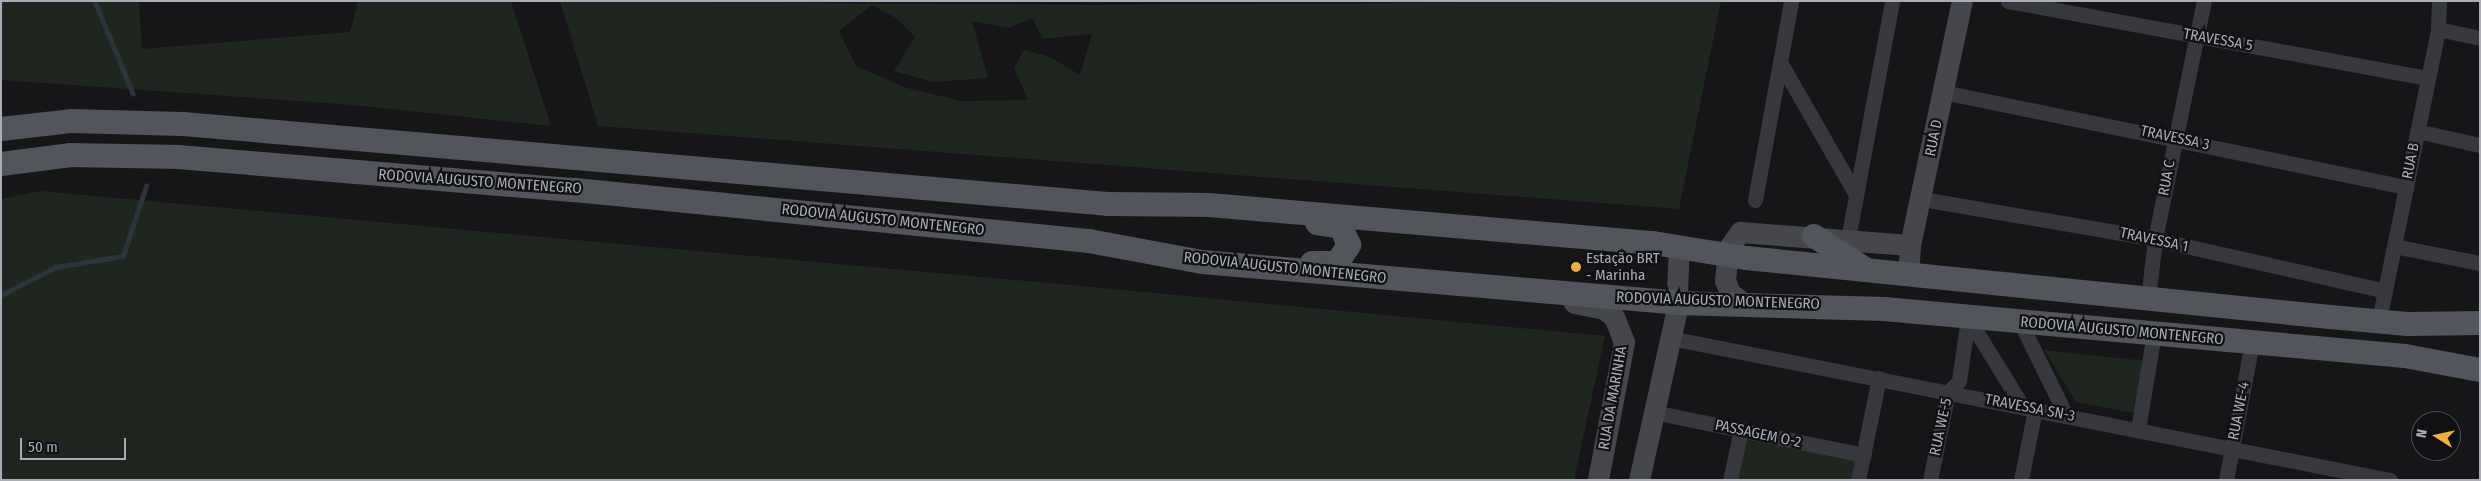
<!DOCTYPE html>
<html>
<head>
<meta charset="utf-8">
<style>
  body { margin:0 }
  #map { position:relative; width:2481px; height:481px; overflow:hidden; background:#161618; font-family:"Fira Sans Condensed",sans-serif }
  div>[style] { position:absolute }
  .green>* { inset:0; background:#1e261f }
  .stream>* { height:4.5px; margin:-2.25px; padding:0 2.25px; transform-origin:2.25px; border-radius:2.25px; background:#2c353c }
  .street>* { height:15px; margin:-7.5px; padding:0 7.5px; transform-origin:7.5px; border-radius:7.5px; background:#37383d }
  .secondary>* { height:21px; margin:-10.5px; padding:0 10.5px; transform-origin:10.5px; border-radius:10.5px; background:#45474d }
  .primary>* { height:24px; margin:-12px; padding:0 12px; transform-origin:12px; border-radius:12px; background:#53555c }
  .dots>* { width:14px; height:14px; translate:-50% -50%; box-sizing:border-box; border:2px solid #111113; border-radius:50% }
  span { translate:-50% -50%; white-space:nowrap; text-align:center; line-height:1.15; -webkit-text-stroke:4.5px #111113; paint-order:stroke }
  .street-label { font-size:15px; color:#a8adb8 }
  .poi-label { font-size:15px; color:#a8adb8 }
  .left { translate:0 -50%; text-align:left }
  .frame { position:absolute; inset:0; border:2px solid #a8adb8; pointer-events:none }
  .north { position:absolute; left:2411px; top:411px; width:50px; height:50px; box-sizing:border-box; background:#111113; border:1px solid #4d4f55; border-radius:50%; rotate:280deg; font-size:14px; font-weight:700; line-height:20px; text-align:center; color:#a8adb8 }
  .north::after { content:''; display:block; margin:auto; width:18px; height:22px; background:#f2b134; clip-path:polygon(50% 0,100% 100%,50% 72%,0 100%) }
  .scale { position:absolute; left:20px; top:438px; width:106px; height:22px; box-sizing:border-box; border:2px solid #a8adb8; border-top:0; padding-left:6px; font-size:15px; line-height:18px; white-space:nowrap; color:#a8adb8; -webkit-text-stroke:4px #111113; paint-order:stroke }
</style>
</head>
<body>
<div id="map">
  <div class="green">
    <i style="clip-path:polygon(1px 1px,139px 1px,142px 49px,350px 32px,358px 1px,511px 1px,551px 126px,353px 105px,1px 80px)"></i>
    <i style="clip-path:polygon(evenodd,560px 1px,1093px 5px,1721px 1px,1679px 209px,598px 126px,560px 1px,872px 5px,896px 18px,915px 37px,894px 71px,933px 82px,988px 78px,972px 21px,1008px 28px,1032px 18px,1043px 39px,1092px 34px,1080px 75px,1050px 57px,1024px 50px,1014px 68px,1028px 100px,962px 101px,907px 88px,856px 66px,839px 31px,872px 5px)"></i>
    <i style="clip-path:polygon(40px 191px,1092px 287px,1605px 336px,1574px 480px,1px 480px,1px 199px)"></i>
    <i style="clip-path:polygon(2044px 350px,2146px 361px,2138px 414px,2076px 402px)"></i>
    <i style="clip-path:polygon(1741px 430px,1864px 455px,1858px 480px,1730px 480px)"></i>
  </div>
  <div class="stream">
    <i style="left:95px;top:1px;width:100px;rotate:67.6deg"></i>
    <i style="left:1px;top:295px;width:62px;rotate:-27deg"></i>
    <i style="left:56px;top:267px;width:68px;rotate:-9.3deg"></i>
    <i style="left:123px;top:256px;width:74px;rotate:-71.8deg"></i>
  </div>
  <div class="street">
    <i style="left:2008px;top:1px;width:427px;rotate:10.4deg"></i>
    <i style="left:2438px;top:29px;width:43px;rotate:12.1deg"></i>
    <i style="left:1780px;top:62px;width:149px;rotate:60.2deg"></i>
    <i style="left:1943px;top:92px;width:473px;rotate:11.6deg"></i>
    <i style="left:2417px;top:131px;width:65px;rotate:12.5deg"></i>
    <i style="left:1922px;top:199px;width:236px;rotate:9.7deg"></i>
    <i style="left:2155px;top:239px;width:236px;rotate:12.7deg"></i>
    <i style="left:1755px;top:200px;width:202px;rotate:-79.7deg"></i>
    <i style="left:1848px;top:239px;width:242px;rotate:-79.5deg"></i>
    <i style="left:2394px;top:246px;width:88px;rotate:11.2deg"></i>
    <i style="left:2148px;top:298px;width:59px;rotate:-83.2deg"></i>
    <i style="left:2155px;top:239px;width:243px;rotate:-78.4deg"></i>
    <i style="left:1968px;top:318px;width:105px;rotate:58.3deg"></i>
    <i style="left:2379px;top:320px;width:297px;rotate:-78.5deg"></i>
    <i style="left:2438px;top:29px;width:28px;rotate:-88deg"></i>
    <i style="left:2020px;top:322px;width:104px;rotate:63.7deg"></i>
    <i style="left:1670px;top:338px;width:734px;rotate:11.16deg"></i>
    <i style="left:1653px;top:412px;width:215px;rotate:11.5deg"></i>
    <i style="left:2138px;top:429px;width:97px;rotate:-80.5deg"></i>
    <i style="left:1730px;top:480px;width:51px;rotate:-77.6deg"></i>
    <i style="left:1858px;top:480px;width:104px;rotate:-78.4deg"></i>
    <i style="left:1930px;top:480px;width:90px;rotate:-78.4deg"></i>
    <i style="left:1948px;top:392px;width:16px;rotate:-45deg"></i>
    <i style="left:1959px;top:381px;width:64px;rotate:-81.9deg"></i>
    <i style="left:2021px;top:480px;width:72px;rotate:-78.8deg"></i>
    <i style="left:2226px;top:480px;width:139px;rotate:-79.3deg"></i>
  </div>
  <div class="secondary">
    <i style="left:1908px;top:275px;width:30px;rotate:-86deg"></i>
    <i style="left:1910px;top:245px;width:249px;rotate:-78deg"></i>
    <i style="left:1742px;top:302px;width:15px;rotate:-143deg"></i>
    <i style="left:1730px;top:293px;width:14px;rotate:-111deg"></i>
    <i style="left:1725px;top:280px;width:31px;rotate:-84deg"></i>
    <i style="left:1728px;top:249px;width:21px;rotate:-55deg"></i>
    <i style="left:1740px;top:232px;width:170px;rotate:4.4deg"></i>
    <i style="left:1574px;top:303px;width:31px;rotate:11deg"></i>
    <i style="left:1604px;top:309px;width:13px;rotate:39deg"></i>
    <i style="left:1614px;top:317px;width:27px;rotate:68deg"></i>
    <i style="left:1624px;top:342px;width:140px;rotate:100.7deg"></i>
    <i style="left:1639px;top:480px;width:171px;rotate:-77.5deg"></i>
    <i style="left:1676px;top:313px;width:66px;rotate:-87.4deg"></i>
  </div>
  <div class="primary">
    <i style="left:1px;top:129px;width:70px;rotate:-6.5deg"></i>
    <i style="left:71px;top:121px;width:112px;rotate:1.5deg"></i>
    <i style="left:183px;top:124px;width:928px;rotate:4.94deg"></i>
    <i style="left:1108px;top:204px;width:101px;rotate:0.6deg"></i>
    <i style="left:1209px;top:205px;width:446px;rotate:4.9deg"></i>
    <i style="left:1653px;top:243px;width:94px;rotate:9.2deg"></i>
    <i style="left:1746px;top:258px;width:587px;rotate:5.77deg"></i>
    <i style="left:2330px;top:317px;width:78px;rotate:5.1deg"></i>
    <i style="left:2408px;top:324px;width:72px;rotate:-0.8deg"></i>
    <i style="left:1px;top:164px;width:71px;rotate:-7.3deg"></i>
    <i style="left:71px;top:155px;width:107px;rotate:1.1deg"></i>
    <i style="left:178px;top:157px;width:398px;rotate:4.8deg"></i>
    <i style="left:575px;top:190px;width:517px;rotate:5.67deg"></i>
    <i style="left:1089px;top:241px;width:115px;rotate:10.5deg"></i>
    <i style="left:1202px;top:262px;width:478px;rotate:4.9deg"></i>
    <i style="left:1678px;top:303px;width:206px;rotate:1.7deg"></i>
    <i style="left:1884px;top:309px;width:523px;rotate:5.15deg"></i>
    <i style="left:2405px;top:356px;width:76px;rotate:10.6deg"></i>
    <i style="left:1814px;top:236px;width:61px;rotate:32.9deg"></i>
    <i style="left:1312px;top:263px;width:25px"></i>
    <i style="left:1337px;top:263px;width:22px;rotate:-56deg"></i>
    <i style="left:1349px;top:245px;width:20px;rotate:-114deg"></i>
    <i style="left:1341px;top:227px;width:24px;rotate:-171deg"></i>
  </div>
  <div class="dots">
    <i style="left:1576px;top:267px;background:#f2b134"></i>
  </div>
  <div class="street-label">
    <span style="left:2218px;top:40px;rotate:10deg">TRAVESSA 5</span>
    <span style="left:1934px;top:138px;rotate:-79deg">RUA D</span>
    <span style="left:2175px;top:138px;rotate:12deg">TRAVESSA 3</span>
    <span style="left:2411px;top:161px;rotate:-79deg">RUA B</span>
    <span style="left:2167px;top:178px;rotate:-79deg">RUA C</span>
    <span style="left:480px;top:182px;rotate:4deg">RODOVIA AUGUSTO MONTENEGRO</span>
    <span style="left:883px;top:220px;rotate:6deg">RODOVIA AUGUSTO MONTENEGRO</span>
    <span style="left:2154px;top:240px;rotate:12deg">TRAVESSA 1</span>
    <span style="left:1285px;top:268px;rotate:6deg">RODOVIA AUGUSTO MONTENEGRO</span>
    <span style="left:1718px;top:301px;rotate:2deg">RODOVIA AUGUSTO MONTENEGRO</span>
    <span style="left:2122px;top:331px;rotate:5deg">RODOVIA AUGUSTO MONTENEGRO</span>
    <span style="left:1613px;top:398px;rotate:-80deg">RUA DA MARINHA</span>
    <span style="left:2030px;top:408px;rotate:11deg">TRAVESSA SN-3</span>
    <span style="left:2239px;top:411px;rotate:-79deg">RUA WE-4</span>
    <span style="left:1941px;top:427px;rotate:-78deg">RUA WE-5</span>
    <span style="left:1758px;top:434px;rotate:12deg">PASSAGEM O-2</span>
  </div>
  <div class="poi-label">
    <span class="left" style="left:1586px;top:267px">Estação BRT<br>- Marinha</span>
  </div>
  <div class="frame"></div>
  <div class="north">N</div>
  <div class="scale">50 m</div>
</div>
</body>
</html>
